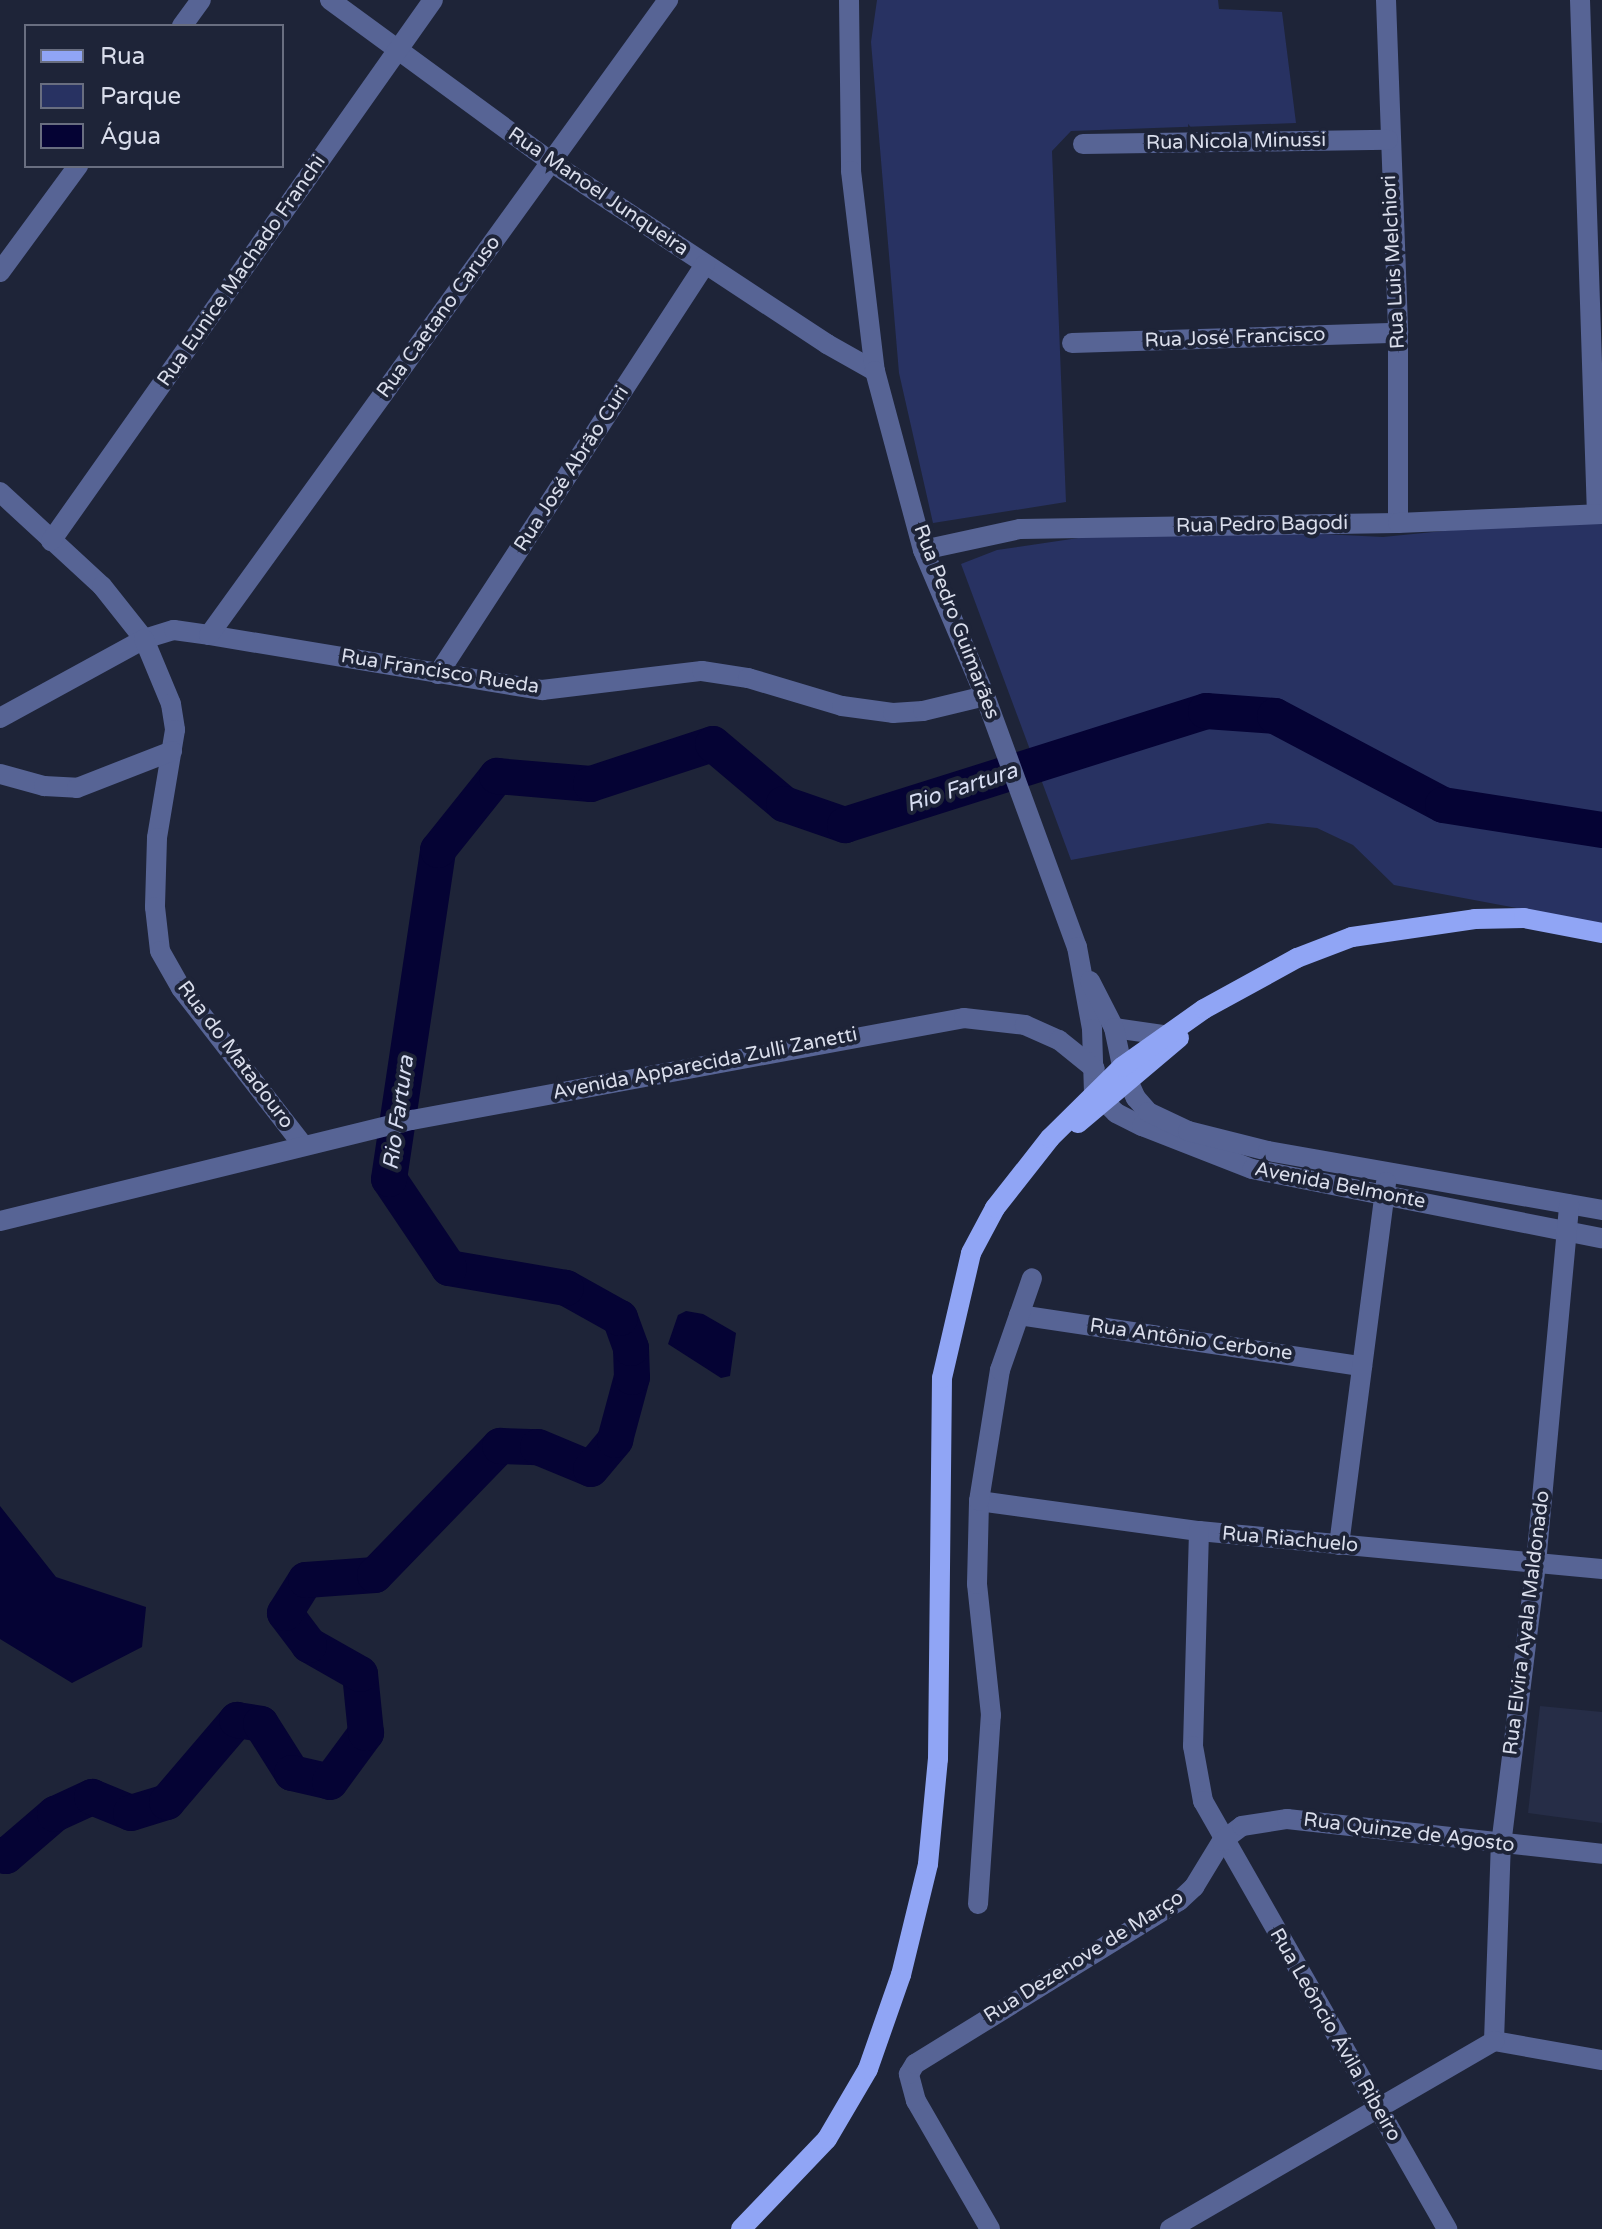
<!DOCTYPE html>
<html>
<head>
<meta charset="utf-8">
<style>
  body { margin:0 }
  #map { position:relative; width:1602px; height:2229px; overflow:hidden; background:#1e2438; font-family:"Varela Round",sans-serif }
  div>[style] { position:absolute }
  .built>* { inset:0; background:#262d47 }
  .green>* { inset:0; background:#283262 }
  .water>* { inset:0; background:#050334 }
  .river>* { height:36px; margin:-18px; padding:0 18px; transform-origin:18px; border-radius:18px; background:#050334 }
  .minor>* { height:20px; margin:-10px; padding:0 10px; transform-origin:10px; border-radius:10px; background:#576495 }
  .major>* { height:20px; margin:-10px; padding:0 10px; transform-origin:10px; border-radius:10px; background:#90a5f5 }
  span { translate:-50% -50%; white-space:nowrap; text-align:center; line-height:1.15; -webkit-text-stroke:8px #1e2438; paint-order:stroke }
  .street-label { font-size:20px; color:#d9ddeb }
  .water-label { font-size:22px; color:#d7ddf2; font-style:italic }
  .legend { position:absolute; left:24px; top:24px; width:260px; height:144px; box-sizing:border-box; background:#1e2438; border:2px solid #696e80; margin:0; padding:10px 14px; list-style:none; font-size:24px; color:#d9ddeb }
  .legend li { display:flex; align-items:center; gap:16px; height:40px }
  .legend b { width:40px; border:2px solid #696e80 }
</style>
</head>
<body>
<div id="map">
  <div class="built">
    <i style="clip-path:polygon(1540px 1706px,1602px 1712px,1602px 1823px,1528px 1813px)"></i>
  </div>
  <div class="green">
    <i style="clip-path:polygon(877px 0,1218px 0,1219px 9px,1282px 12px,1296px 123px,1071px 131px,1052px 151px,1066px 502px,933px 523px,899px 373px,871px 42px)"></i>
    <i style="clip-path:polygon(1602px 515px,1602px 924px,1394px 885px,1353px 845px,1317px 828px,1268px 823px,1071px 860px,961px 564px,997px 550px,1159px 526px,1383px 537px)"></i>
  </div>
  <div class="water">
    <i style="clip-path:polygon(686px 1311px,703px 1314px,736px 1333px,730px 1376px,721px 1378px,668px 1344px,678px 1315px)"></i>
    <i style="clip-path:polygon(0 1506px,56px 1577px,146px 1607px,142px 1647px,72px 1683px,0 1639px)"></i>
  </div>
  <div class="river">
    <i style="left:0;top:1855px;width:6px;rotate:9deg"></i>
    <i style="left:6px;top:1856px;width:65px;rotate:-40.6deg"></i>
    <i style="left:55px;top:1814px;width:41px;rotate:-24.7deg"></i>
    <i style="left:92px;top:1797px;width:42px;rotate:22.3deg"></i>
    <i style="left:131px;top:1813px;width:38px;rotate:-17deg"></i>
    <i style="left:167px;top:1802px;width:108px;rotate:-49.5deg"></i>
    <i style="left:237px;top:1720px;width:24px;rotate:9deg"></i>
    <i style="left:261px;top:1724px;width:58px;rotate:57.7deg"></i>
    <i style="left:292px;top:1773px;width:39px;rotate:13deg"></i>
    <i style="left:330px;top:1782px;width:61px;rotate:-53.7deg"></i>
    <i style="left:366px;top:1733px;width:59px;rotate:-95.8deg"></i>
    <i style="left:360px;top:1674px;width:59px;rotate:-150.4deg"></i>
    <i style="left:309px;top:1645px;width:40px;rotate:-127deg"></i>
    <i style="left:285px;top:1613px;width:39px;rotate:-58deg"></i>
    <i style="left:306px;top:1580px;width:69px;rotate:-4.1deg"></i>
    <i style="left:375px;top:1575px;width:180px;rotate:-45.9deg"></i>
    <i style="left:500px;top:1446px;width:38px;rotate:2deg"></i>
    <i style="left:538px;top:1447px;width:57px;rotate:22.5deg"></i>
    <i style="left:591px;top:1469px;width:38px;rotate:-50deg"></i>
    <i style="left:615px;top:1440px;width:65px;rotate:-74.9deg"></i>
    <i style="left:632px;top:1377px;width:29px;rotate:-92deg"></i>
    <i style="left:631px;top:1348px;width:32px;rotate:-110deg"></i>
    <i style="left:620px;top:1318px;width:62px;rotate:-150.9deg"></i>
    <i style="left:566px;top:1288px;width:119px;rotate:-170.3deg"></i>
    <i style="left:449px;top:1268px;width:107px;rotate:-124deg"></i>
    <i style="left:389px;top:1179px;width:333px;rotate:-81.5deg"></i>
    <i style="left:438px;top:850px;width:95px;rotate:-51.4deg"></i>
    <i style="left:497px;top:776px;width:94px;rotate:4.9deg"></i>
    <i style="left:591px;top:784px;width:128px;rotate:-18.2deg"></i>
    <i style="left:713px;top:744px;width:93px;rotate:40.2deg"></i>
    <i style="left:784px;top:804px;width:65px;rotate:19deg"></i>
    <i style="left:845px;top:825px;width:379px;rotate:-17.5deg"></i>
    <i style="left:1206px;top:711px;width:69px;rotate:4.1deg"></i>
    <i style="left:1275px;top:716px;width:190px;rotate:27.9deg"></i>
    <i style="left:1443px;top:805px;width:161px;rotate:8.9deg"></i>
  </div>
  <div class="minor">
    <i style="left:330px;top:0;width:274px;rotate:36.2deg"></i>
    <i style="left:551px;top:162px;width:331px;rotate:33.4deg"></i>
    <i style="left:827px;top:344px;width:55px;rotate:29.4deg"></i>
    <i style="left:849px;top:0;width:171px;rotate:89.3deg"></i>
    <i style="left:851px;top:171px;width:201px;rotate:83.2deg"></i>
    <i style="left:875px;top:371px;width:185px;rotate:75deg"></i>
    <i style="left:923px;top:550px;width:159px;rotate:67deg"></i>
    <i style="left:985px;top:696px;width:267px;rotate:69.9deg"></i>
    <i style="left:1077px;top:947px;width:83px;rotate:79.6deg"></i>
    <i style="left:1092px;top:1029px;width:62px;rotate:88.2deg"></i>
    <i style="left:1094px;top:1091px;width:31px;rotate:45deg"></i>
    <i style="left:1116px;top:1113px;width:29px;rotate:27deg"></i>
    <i style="left:1142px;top:1126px;width:118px;rotate:21.4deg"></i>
    <i style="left:1252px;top:1169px;width:357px;rotate:11.2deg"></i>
    <i style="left:1386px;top:0;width:333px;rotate:87.9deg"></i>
    <i style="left:1398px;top:333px;width:190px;rotate:90deg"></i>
    <i style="left:1580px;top:0;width:514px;rotate:88.11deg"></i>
    <i style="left:182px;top:26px;width:32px;rotate:-54deg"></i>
    <i style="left:1083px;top:144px;width:305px;rotate:-0.8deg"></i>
    <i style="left:0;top:272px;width:132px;rotate:-53.7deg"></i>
    <i style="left:1072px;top:343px;width:326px;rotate:-1.8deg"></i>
    <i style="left:0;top:492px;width:139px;rotate:42.7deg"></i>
    <i style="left:102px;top:586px;width:68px;rotate:51.6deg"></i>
    <i style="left:144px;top:639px;width:31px;rotate:-17deg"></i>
    <i style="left:174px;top:630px;width:35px;rotate:8deg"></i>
    <i style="left:209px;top:635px;width:338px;rotate:9.4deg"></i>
    <i style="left:542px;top:690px;width:161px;rotate:-6.8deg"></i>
    <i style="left:702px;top:671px;width:47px;rotate:8.7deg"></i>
    <i style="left:748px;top:678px;width:98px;rotate:16.6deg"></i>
    <i style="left:842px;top:706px;width:51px;rotate:7.8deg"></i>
    <i style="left:893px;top:713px;width:30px;rotate:-4deg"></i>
    <i style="left:923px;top:711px;width:64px;rotate:-13.6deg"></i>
    <i style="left:51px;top:541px;width:662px;rotate:-54.77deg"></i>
    <i style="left:923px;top:550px;width:99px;rotate:-12.2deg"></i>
    <i style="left:1020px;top:529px;width:378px;rotate:-0.9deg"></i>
    <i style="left:1398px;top:523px;width:204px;rotate:-2.5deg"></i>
    <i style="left:209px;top:635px;width:784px;rotate:-54.14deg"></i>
    <i style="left:438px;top:674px;width:489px;rotate:-56.9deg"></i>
    <i style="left:0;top:718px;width:164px;rotate:-28.7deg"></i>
    <i style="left:144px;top:639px;width:70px;rotate:67.4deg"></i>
    <i style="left:171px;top:704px;width:26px;rotate:81deg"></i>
    <i style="left:175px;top:730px;width:109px;rotate:99.5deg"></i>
    <i style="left:157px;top:838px;width:69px;rotate:91.7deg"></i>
    <i style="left:155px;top:907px;width:44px;rotate:83.5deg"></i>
    <i style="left:160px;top:951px;width:43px;rotate:60.4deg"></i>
    <i style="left:181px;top:988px;width:199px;rotate:52.2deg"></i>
    <i style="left:0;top:774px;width:46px;rotate:15.3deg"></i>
    <i style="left:44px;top:786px;width:33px;rotate:3deg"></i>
    <i style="left:77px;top:788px;width:102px;rotate:-21.3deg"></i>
    <i style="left:1090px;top:981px;width:53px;rotate:62.9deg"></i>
    <i style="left:1114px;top:1028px;width:49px;rotate:8.1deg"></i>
    <i style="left:1114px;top:1028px;width:40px;rotate:78deg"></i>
    <i style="left:1122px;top:1067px;width:34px;rotate:66deg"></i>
    <i style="left:1136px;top:1098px;width:18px;rotate:49deg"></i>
    <i style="left:1148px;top:1112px;width:44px;rotate:25.4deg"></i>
    <i style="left:1188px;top:1131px;width:82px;rotate:14deg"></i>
    <i style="left:1268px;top:1151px;width:339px;rotate:10deg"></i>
    <i style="left:0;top:1221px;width:424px;rotate:-13.8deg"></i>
    <i style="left:412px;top:1120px;width:561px;rotate:-10.47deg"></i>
    <i style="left:964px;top:1018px;width:61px;rotate:6.5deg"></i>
    <i style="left:1025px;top:1025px;width:37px;rotate:24deg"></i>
    <i style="left:1059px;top:1040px;width:46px;rotate:38.9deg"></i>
    <i style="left:1019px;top:1315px;width:347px;rotate:8.5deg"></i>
    <i style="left:979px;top:1501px;width:222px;rotate:7.8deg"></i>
    <i style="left:1199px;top:1531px;width:405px;rotate:5.4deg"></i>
    <i style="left:1199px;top:1531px;width:215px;rotate:91.6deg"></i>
    <i style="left:1193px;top:1746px;width:56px;rotate:79.7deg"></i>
    <i style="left:1203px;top:1801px;width:493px;rotate:60.3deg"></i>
    <i style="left:1339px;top:1545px;width:366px;rotate:-82.6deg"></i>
    <i style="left:978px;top:1904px;width:189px;rotate:-86.1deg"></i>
    <i style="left:991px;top:1715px;width:132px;rotate:-96.1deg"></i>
    <i style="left:977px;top:1584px;width:83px;rotate:-88.6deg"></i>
    <i style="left:979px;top:1501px;width:133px;rotate:-80.9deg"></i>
    <i style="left:1000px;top:1370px;width:97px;rotate:-70.8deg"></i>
    <i style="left:1494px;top:2041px;width:196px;rotate:-88deg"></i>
    <i style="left:1501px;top:1845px;width:284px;rotate:-82.9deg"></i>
    <i style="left:1536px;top:1563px;width:360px;rotate:-84.7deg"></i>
    <i style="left:1494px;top:2041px;width:110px;rotate:10deg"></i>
    <i style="left:990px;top:2229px;width:148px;rotate:-120deg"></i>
    <i style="left:916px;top:2101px;width:28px;rotate:-105deg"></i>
    <i style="left:909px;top:2074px;width:12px;rotate:-59deg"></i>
    <i style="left:915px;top:2064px;width:310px;rotate:-31.7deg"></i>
    <i style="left:1179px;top:1901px;width:21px;rotate:-43deg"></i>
    <i style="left:1194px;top:1887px;width:54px;rotate:-58.7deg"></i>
    <i style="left:1222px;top:1841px;width:25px;rotate:-37deg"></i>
    <i style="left:1242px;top:1826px;width:46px;rotate:-8.8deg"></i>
    <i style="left:1287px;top:1819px;width:317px;rotate:6.3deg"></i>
    <i style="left:1170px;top:2229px;width:375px;rotate:-30.1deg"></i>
  </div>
  <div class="major">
    <i style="left:1078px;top:1123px;width:132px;rotate:-40.1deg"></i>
    <i style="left:741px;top:2229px;width:124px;rotate:-46.3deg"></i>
    <i style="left:827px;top:2139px;width:81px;rotate:-59.6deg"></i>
    <i style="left:868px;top:2069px;width:100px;rotate:-70.7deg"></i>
    <i style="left:901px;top:1975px;width:114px;rotate:-76.3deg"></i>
    <i style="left:928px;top:1864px;width:105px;rotate:-84.6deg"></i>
    <i style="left:938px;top:1759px;width:381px;rotate:-89.4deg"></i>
    <i style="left:942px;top:1378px;width:128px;rotate:-76.9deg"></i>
    <i style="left:971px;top:1253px;width:51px;rotate:-61.9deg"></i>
    <i style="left:995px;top:1208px;width:89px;rotate:-51.8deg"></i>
    <i style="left:1050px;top:1138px;width:101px;rotate:-44.6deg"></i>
    <i style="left:1122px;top:1067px;width:100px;rotate:-35.3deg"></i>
    <i style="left:1204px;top:1009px;width:106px;rotate:-28.7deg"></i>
    <i style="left:1297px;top:958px;width:59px;rotate:-20.9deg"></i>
    <i style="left:1352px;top:937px;width:124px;rotate:-8.3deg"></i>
    <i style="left:1475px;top:919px;width:49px;rotate:-1.2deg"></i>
    <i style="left:1524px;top:918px;width:79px;rotate:10.9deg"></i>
  </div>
  <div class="street-label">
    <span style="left:1236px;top:142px;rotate:-1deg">Rua Nicola Minussi</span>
    <span style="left:598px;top:192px;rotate:34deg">Rua Manoel Junqueira</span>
    <span style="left:1394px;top:262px;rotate:-93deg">Rua Luis Melchiori</span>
    <span style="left:242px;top:271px;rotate:-55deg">Rua Eunice Machado Franchi</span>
    <span style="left:439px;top:317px;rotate:-54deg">Rua Caetano Caruso</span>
    <span style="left:1235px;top:338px;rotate:-2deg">Rua José Francisco</span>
    <span style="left:572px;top:469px;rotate:-57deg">Rua José Abrão Curi</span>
    <span style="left:1262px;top:525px;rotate:-1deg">Rua Pedro Bagodi</span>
    <span style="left:956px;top:622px;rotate:69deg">Rua Pedro Guimarães</span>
    <span style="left:440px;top:672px;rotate:9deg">Rua Francisco Rueda</span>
    <span style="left:235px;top:1055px;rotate:53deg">Rua do Matadouro</span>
    <span style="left:705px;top:1064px;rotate:-11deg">Avenida Apparecida Zulli Zanetti</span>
    <span style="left:1340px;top:1186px;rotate:11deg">Avenida Belmonte</span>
    <span style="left:1191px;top:1340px;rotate:8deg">Rua Antônio Cerbone</span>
    <span style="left:1290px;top:1540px;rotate:5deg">Rua Riachuelo</span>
    <span style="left:1527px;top:1623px;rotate:-83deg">Rua Elvira Ayala Maldonado</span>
    <span style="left:1409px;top:1833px;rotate:7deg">Rua Quinze de Agosto</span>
    <span style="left:1084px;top:1957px;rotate:-32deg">Rua Dezenove de Março</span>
    <span style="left:1335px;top:2035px;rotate:60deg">Rua Leôncio Ávila Ribeiro</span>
  </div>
  <div class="water-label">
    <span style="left:962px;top:788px;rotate:-18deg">Rio Fartura</span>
    <span style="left:399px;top:1113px;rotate:-82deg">Rio Fartura</span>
  </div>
  <ul class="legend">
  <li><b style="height:10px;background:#90a5f5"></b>Rua</li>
  <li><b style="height:22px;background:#283262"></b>Parque</li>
  <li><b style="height:22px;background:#050334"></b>Água</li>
  </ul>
</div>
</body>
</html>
